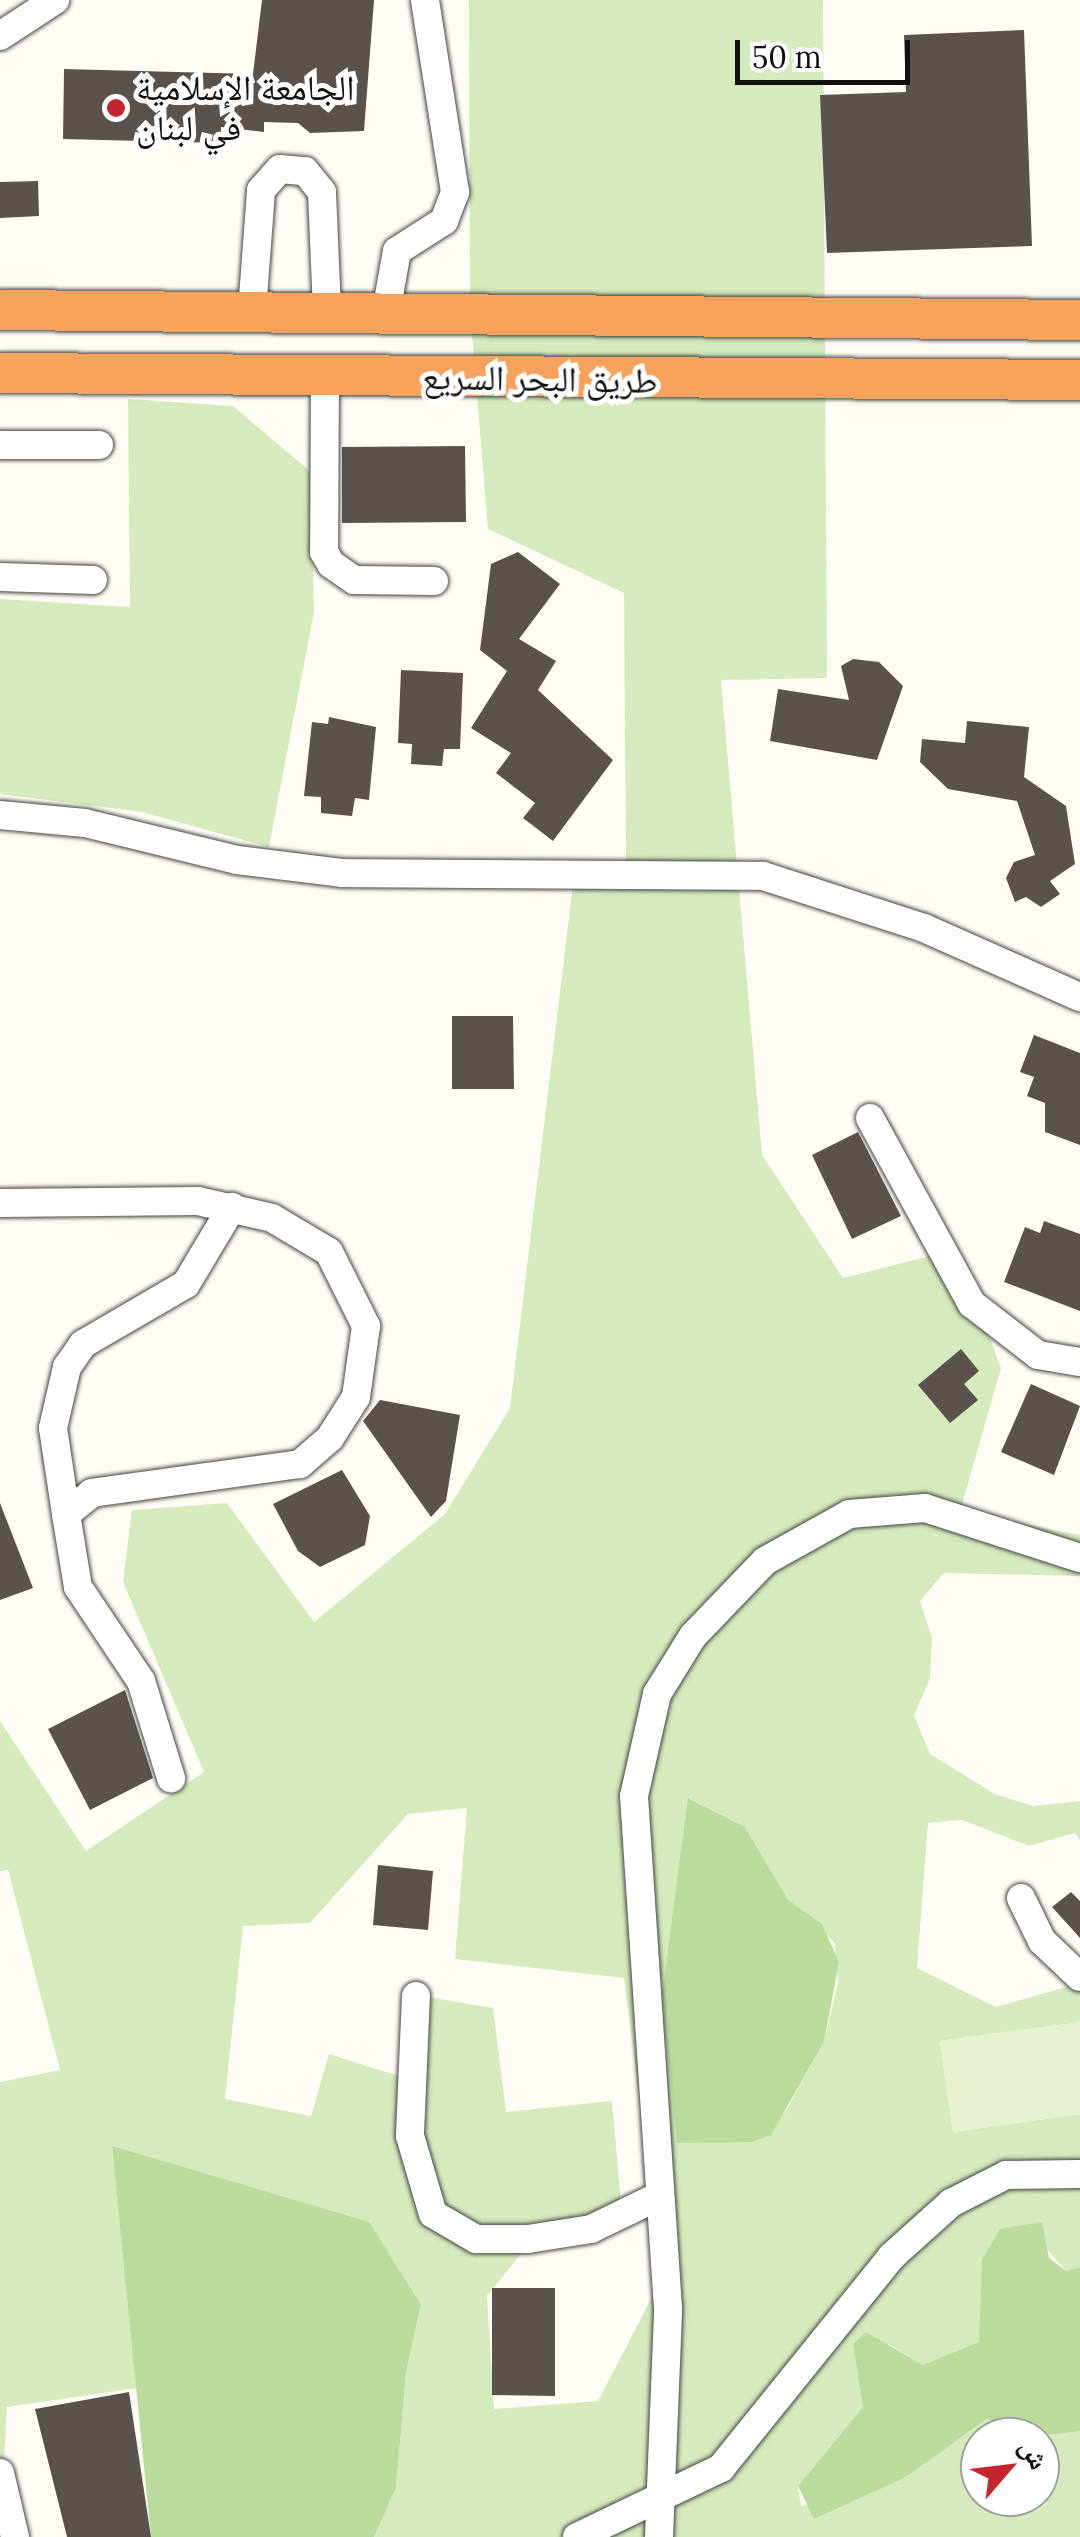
<!DOCTYPE html>
<html>
<head>
<meta charset="utf-8">
<style>
  body { margin:0 }
  #map { position:relative; width:1080px; height:2537px; overflow:hidden; background:#fffdf5; font-family:Lora,"Noto Naskh Arabic",serif }
  div>[style] { position:absolute }
  .green>* { inset:0; background:#d5ebbd }
  .forest>* { inset:0; background:#b9dc9c }
  .pitch>* { inset:0; background:#e6f2cf }
  .building>* { inset:0; background:#5a524d }
  .roads { filter:drop-shadow(0 0 2px #444) drop-shadow(0 0 2px #444) }
  .minor>* { height:28px; margin:-14px; padding:0 14px; transform-origin:14px; border-radius:14px; background:#fff }
  .highway>* { height:40px; margin:-20px; padding:0 20px; transform-origin:20px; border-radius:20px; background:#f5a25d }
  .dots>* { width:28px; height:28px; translate:-50% -50%; box-sizing:border-box; border:5px solid #fff; border-radius:50% }
  span { translate:-50% -50%; white-space:nowrap; text-align:center; line-height:1.15; -webkit-text-stroke:10px #fff; paint-order:stroke }
  .poi-label { font-size:35px; color:#111 }
  .left { translate:0 -50%; text-align:left }
  .street-label { font-size:35px; color:#111 }
  .north { position:absolute; left:960px; top:2417px; width:100px; height:100px; box-sizing:border-box; background:#fff; border:2px solid #a0a0a0; border-radius:50%; rotate:62deg; font-size:28px; font-weight:700; line-height:40px; text-align:center; color:#111 }
  .north::after { content:''; display:block; margin:auto; width:35px; height:45px; background:#c4262e; clip-path:polygon(50% 0,100% 100%,50% 72%,0 100%) }
  .scale { position:absolute; left:735px; top:40px; width:175px; height:45px; box-sizing:border-box; border:5px solid #111; border-top:0; padding-left:12px; font-size:30px; line-height:35px; white-space:nowrap; color:#111; -webkit-text-stroke:8px #fff; paint-order:stroke }
</style>
</head>
<body>
<div id="map">
  <div class="green">
    <i style="clip-path:polygon(evenodd,469px 0,823px 0,827px 678px,721px 680px,762px 1155px,843px 1278px,957px 1249px,1001px 1368px,960px 1512px,1080px 1535px,1080px 1576px,944px 1573px,920px 1601px,932px 1638px,930px 1679px,914px 1715px,930px 1754px,995px 1794px,1033px 1806px,1080px 1801px,1080px 1840px,1075px 1833px,1029px 1846px,962px 1820px,928px 1823px,917px 1968px,996px 2007px,1080px 1983px,1080px 2022px,940px 2041px,953px 2132px,1080px 2114px,1080px 2267px,1066px 2271px,1040px 2241px,981px 2289px,980px 2342px,923px 2365px,888px 2344px,862px 2383px,863px 2407px,798px 2486px,801px 2506px,906px 2477px,987px 2419px,1007px 2419px,1025px 2431px,1080px 2431px,1080px 2537px,374px 2537px,396px 2488px,406px 2373px,421px 2306px,112px 2147px,138px 2388px,7px 2407px,0 2532px,0 2082px,60px 2070px,8px 1870px,0 1871px,0 1721px,86px 1851px,204px 1772px,123px 1582px,132px 1510px,227px 1503px,314px 1622px,445px 1514px,510px 1408px,574px 876px,626px 863px,624px 593px,488px 529px,470px 310px,469px 0,689px 1798px,745px 1827px,788px 1900px,835px 1943px,838px 1983px,824px 2042px,785px 2112px,678px 2143px,662px 1995px,689px 1798px,469px 0,467px 1808px,455px 1959px,624px 1978px,662px 2278px,598px 2401px,494px 2409px,487px 2296px,537px 2234px,623px 2227px,612px 2101px,506px 2112px,493px 2008px,417px 1995px,405px 2078px,329px 2054px,311px 2116px,225px 2099px,243px 1926px,310px 1923px,408px 1814px,467px 1808px,469px 0,980px 2437px,1040px 2437px,1040px 2497px,980px 2497px,980px 2437px)"></i>
    <i style="clip-path:polygon(128px 399px,233px 406px,311px 472px,314px 612px,269px 847px,142px 812px,0 794px,0 599px,130px 607px)"></i>
  </div>
  <div class="forest">
    <i style="clip-path:polygon(688px 1798px,745px 1827px,788px 1900px,822px 1924px,839px 1962px,824px 2042px,771px 2135px,751px 2142px,677px 2143px,662px 1995px)"></i>
    <i style="clip-path:polygon(112px 2146px,369px 2222px,421px 2305px,406px 2373px,396px 2488px,374px 2537px,151px 2537px)"></i>
    <i style="clip-path:polygon(1042px 2222px,1049px 2258px,1066px 2271px,1080px 2267px,1080px 2431px,1043px 2435px,987px 2419px,906px 2477px,814px 2519px,798px 2486px,863px 2407px,853px 2344px,866px 2332px,923px 2365px,979px 2342px,982px 2260px,1000px 2229px)"></i>
  </div>
  <div class="pitch">
    <i style="clip-path:polygon(1080px 2022px,1080px 2114px,953px 2132px,940px 2041px)"></i>
  </div>
  <div class="building">
    <i style="clip-path:polygon(262px 0,374px 0,364px 131px,310px 133px,298px 123px,264px 122px,264px 132px,221px 127px,221px 143px,63px 139px,64px 69px,253px 74px)"></i>
    <i style="clip-path:polygon(1024px 30px,1032px 246px,827px 253px,820px 95px,906px 92px,904px 35px)"></i>
    <i style="clip-path:polygon(38px 181px,39px 216px,0 218px,0 182px)"></i>
    <i style="clip-path:polygon(465px 446px,466px 522px,342px 523px,342px 447px)"></i>
    <i style="clip-path:polygon(518px 552px,560px 584px,519px 639px,556px 661px,538px 690px,613px 760px,553px 841px,523px 818px,535px 803px,496px 773px,511px 753px,471px 728px,507px 671px,480px 650px,491px 564px)"></i>
    <i style="clip-path:polygon(853px 659px,879px 662px,903px 686px,877px 760px,770px 741px,778px 689px,849px 700px,841px 666px)"></i>
    <i style="clip-path:polygon(401px 670px,463px 673px,460px 749px,444px 749px,442px 766px,411px 764px,412px 744px,398px 743px)"></i>
    <i style="clip-path:polygon(329px 717px,376px 727px,369px 800px,355px 798px,352px 816px,321px 813px,321px 797px,304px 796px,312px 722px,328px 724px)"></i>
    <i style="clip-path:polygon(967px 721px,1029px 727px,1024px 777px,1066px 806px,1075px 864px,1050px 881px,1060px 894px,1041px 907px,1026px 897px,1015px 902px,1006px 878px,1014px 862px,1035px 855px,1017px 801px,948px 789px,920px 762px,922px 739px,965px 743px)"></i>
    <i style="clip-path:polygon(452px 1016px,513px 1016px,514px 1089px,452px 1089px)"></i>
    <i style="clip-path:polygon(1034px 1035px,1080px 1053px,1080px 1145px,1045px 1132px,1045px 1103px,1027px 1096px,1034px 1077px,1020px 1072px)"></i>
    <i style="clip-path:polygon(858px 1132px,901px 1216px,852px 1239px,812px 1155px)"></i>
    <i style="clip-path:polygon(1044px 1221px,1080px 1234px,1080px 1311px,1004px 1282px,1025px 1227px,1040px 1233px)"></i>
    <i style="clip-path:polygon(961px 1349px,979px 1371px,964px 1384px,978px 1400px,950px 1423px,918px 1385px)"></i>
    <i style="clip-path:polygon(1031px 1384px,1080px 1406px,1054px 1475px,1001px 1452px)"></i>
    <i style="clip-path:polygon(380px 1400px,460px 1415px,446px 1501px,431px 1517px,363px 1421px)"></i>
    <i style="clip-path:polygon(342px 1470px,370px 1516px,365px 1545px,320px 1567px,298px 1551px,273px 1504px)"></i>
    <i style="clip-path:polygon(0 1503px,33px 1588px,0 1600px)"></i>
    <i style="clip-path:polygon(125px 1690px,153px 1778px,90px 1810px,48px 1729px)"></i>
    <i style="clip-path:polygon(378px 1865px,433px 1871px,428px 1930px,373px 1925px)"></i>
    <i style="clip-path:polygon(1071px 1892px,1080px 1901px,1080px 1938px,1052px 1907px)"></i>
    <i style="clip-path:polygon(492px 2288px,555px 2288px,555px 2396px,492px 2395px)"></i>
    <i style="clip-path:polygon(129px 2392px,151px 2537px,67px 2537px,35px 2409px)"></i>
  </div>
  <div class="roads">
    <div class="minor">
      <i style="left:0;top:36px;width:66px;rotate:-33.2deg"></i>
      <i style="left:252px;top:311px;width:121px;rotate:-85.7deg"></i>
      <i style="left:261px;top:190px;width:28px;rotate:-48deg"></i>
      <i style="left:280px;top:169px;width:25px;rotate:5deg"></i>
      <i style="left:305px;top:171px;width:27px;rotate:51deg"></i>
      <i style="left:322px;top:192px;width:119px;rotate:87.6deg"></i>
      <i style="left:386px;top:312px;width:62px;rotate:-79.8deg"></i>
      <i style="left:397px;top:251px;width:56px;rotate:-32.6deg"></i>
      <i style="left:444px;top:221px;width:31px;rotate:-69deg"></i>
      <i style="left:455px;top:192px;width:194px;rotate:-98.9deg"></i>
      <i style="left:325px;top:377px;width:175px;rotate:90.3deg"></i>
      <i style="left:324px;top:552px;width:14px;rotate:60deg"></i>
      <i style="left:331px;top:564px;width:28px;rotate:35deg"></i>
      <i style="left:354px;top:580px;width:80px;rotate:0.7deg"></i>
      <i style="left:0;top:445px;width:99px"></i>
      <i style="left:0;top:577px;width:93px;rotate:1.8deg"></i>
      <i style="left:0;top:815px;width:85px;rotate:5.4deg"></i>
      <i style="left:85px;top:823px;width:156px;rotate:13.7deg"></i>
      <i style="left:237px;top:860px;width:107px;rotate:7deg"></i>
      <i style="left:343px;top:873px;width:420px;rotate:0.4deg"></i>
      <i style="left:763px;top:876px;width:169px;rotate:17.9deg"></i>
      <i style="left:924px;top:928px;width:171px;rotate:23.9deg"></i>
      <i style="left:870px;top:1118px;width:212px;rotate:61.3deg"></i>
      <i style="left:972px;top:1304px;width:83px;rotate:37.7deg"></i>
      <i style="left:1038px;top:1355px;width:43px;rotate:9.5deg"></i>
      <i style="left:0;top:1203px;width:198px;rotate:-0.6deg"></i>
      <i style="left:198px;top:1201px;width:76px;rotate:12.9deg"></i>
      <i style="left:272px;top:1218px;width:66px;rotate:30.8deg"></i>
      <i style="left:329px;top:1252px;width:83px;rotate:63.4deg"></i>
      <i style="left:366px;top:1326px;width:72px;rotate:98deg"></i>
      <i style="left:356px;top:1397px;width:49px;rotate:122.4deg"></i>
      <i style="left:330px;top:1438px;width:40px;rotate:139deg"></i>
      <i style="left:300px;top:1464px;width:210px;rotate:172.1deg"></i>
      <i style="left:92px;top:1493px;width:33px;rotate:141deg"></i>
      <i style="left:66px;top:1514px;width:74px;rotate:80.7deg"></i>
      <i style="left:78px;top:1587px;width:113px;rotate:56.2deg"></i>
      <i style="left:141px;top:1681px;width:102px;rotate:72.8deg"></i>
      <i style="left:66px;top:1514px;width:87px;rotate:-98.6deg"></i>
      <i style="left:53px;top:1428px;width:63px;rotate:-77.1deg"></i>
      <i style="left:67px;top:1367px;width:28px;rotate:-55deg"></i>
      <i style="left:83px;top:1344px;width:119px;rotate:-30.2deg"></i>
      <i style="left:186px;top:1284px;width:90px;rotate:-59.1deg"></i>
      <i style="left:1021px;top:1898px;width:48px;rotate:64deg"></i>
      <i style="left:1042px;top:1941px;width:52px;rotate:43.5deg"></i>
      <i style="left:416px;top:1996px;width:140px;rotate:92.5deg"></i>
      <i style="left:410px;top:2136px;width:81px;rotate:73.6deg"></i>
      <i style="left:433px;top:2214px;width:50px;rotate:30.2deg"></i>
      <i style="left:476px;top:2239px;width:52px"></i>
      <i style="left:528px;top:2239px;width:64px;rotate:-9deg"></i>
      <i style="left:591px;top:2229px;width:76px;rotate:-25.9deg"></i>
      <i style="left:0;top:2473px;width:66px;rotate:76.8deg"></i>
      <i style="left:577px;top:2537px;width:160px;rotate:-25.6deg"></i>
      <i style="left:721px;top:2468px;width:271px;rotate:-51.1deg"></i>
      <i style="left:891px;top:2257px;width:81px;rotate:-42deg"></i>
      <i style="left:951px;top:2203px;width:62px;rotate:-27deg"></i>
      <i style="left:1006px;top:2175px;width:74px;rotate:-0.8deg"></i>
      <i style="left:659px;top:2537px;width:229px;rotate:-87.7deg"></i>
      <i style="left:668px;top:2308px;width:513px;rotate:-93.8deg"></i>
      <i style="left:634px;top:1796px;width:105px;rotate:-77.3deg"></i>
      <i style="left:657px;top:1694px;width:68px;rotate:-58.2deg"></i>
      <i style="left:693px;top:1636px;width:104px;rotate:-46.2deg"></i>
      <i style="left:765px;top:1561px;width:96px;rotate:-29.2deg"></i>
      <i style="left:849px;top:1514px;width:76px;rotate:-4.5deg"></i>
      <i style="left:925px;top:1508px;width:163px;rotate:17.9deg"></i>
    </div>
    <div class="highway">
      <i style="left:0;top:310px;width:1080px;rotate:0.53deg"></i>
      <i style="left:0;top:373px;width:1080px;rotate:0.37deg"></i>
    </div>
  </div>
  <div class="dots">
    <i style="left:116px;top:108px;background:#c4262e"></i>
  </div>
  <div class="poi-label">
    <span class="left" style="left:136px;top:108px">الجامعة الإسلامية<br>في لبنان</span>
  </div>
  <div class="street-label">
    <span style="left:540px;top:379px;rotate:1deg">طريق البحر السريع</span>
  </div>
  <div class="north">ش</div>
  <div class="scale">50 m</div>
</div>
</body>
</html>
